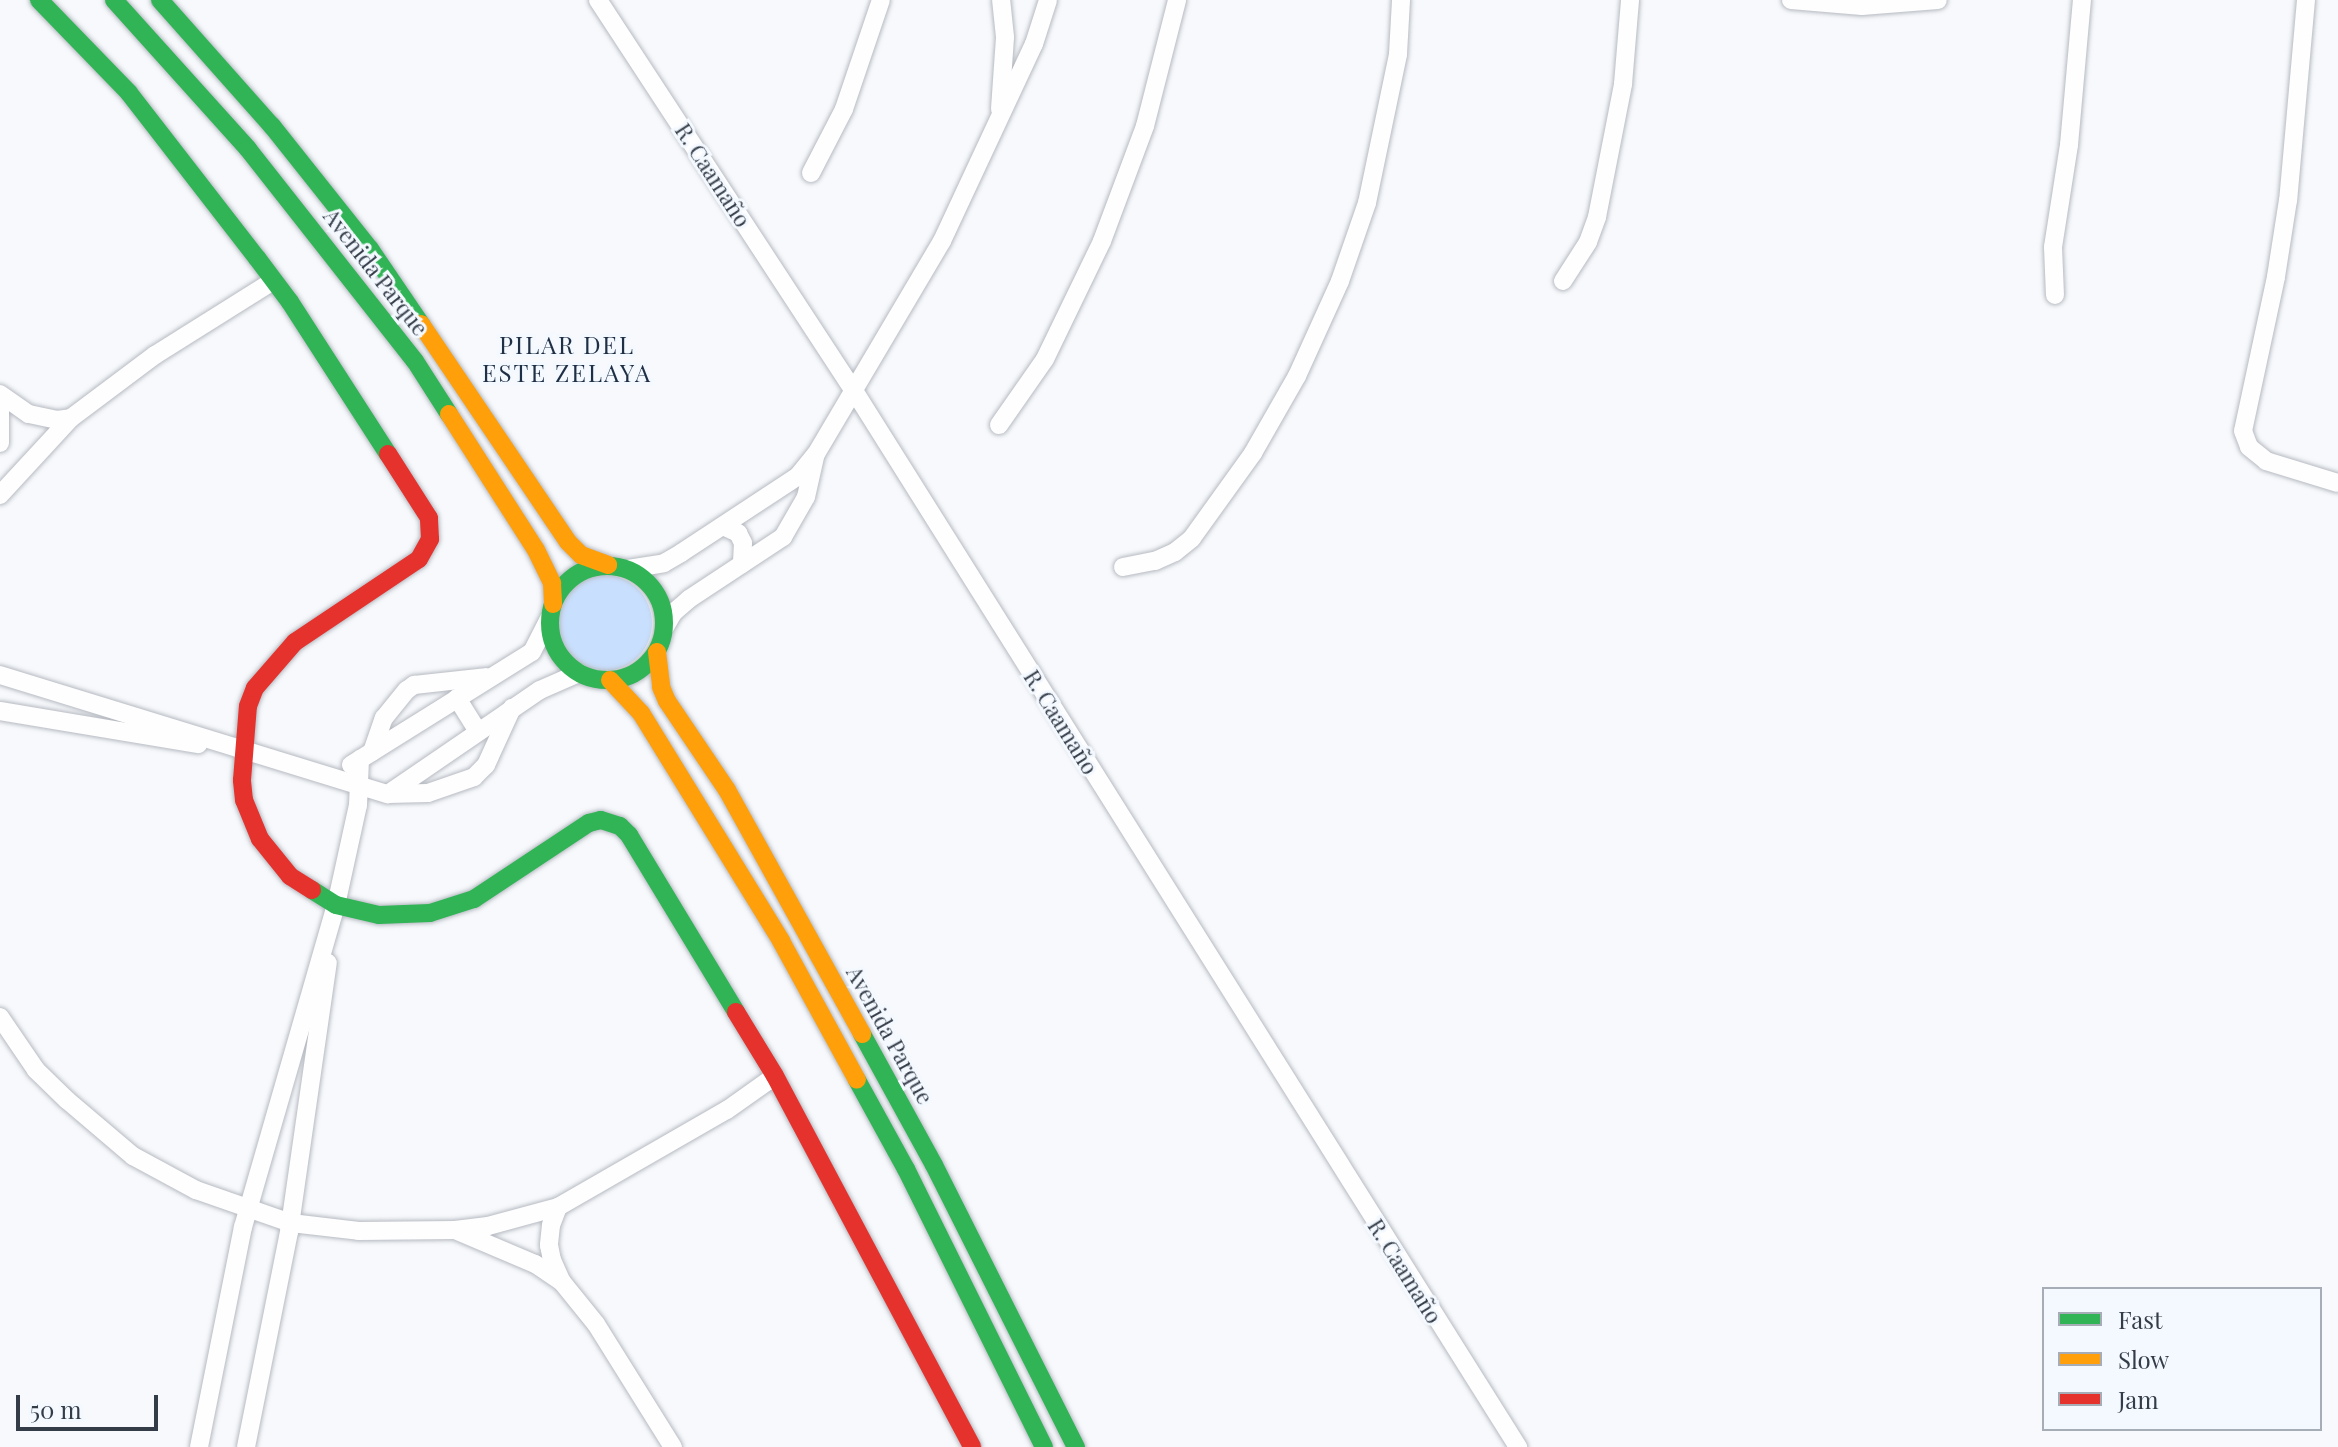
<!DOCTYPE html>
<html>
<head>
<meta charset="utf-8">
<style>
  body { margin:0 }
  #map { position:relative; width:2338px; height:1447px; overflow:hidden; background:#f7f9fc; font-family:"Playfair Display",serif }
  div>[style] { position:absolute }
  .green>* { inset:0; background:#c8dffd }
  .round { border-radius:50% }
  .roads { filter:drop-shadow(0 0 2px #b6bac1) drop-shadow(0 0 2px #b6bac1) }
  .street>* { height:18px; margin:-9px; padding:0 9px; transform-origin:9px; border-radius:9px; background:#fefeff }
  .fast>* { height:18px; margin:-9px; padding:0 9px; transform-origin:9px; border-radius:9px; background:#30b455 }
  .fast>.ring { margin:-9px; padding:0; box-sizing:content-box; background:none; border:18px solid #30b455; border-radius:50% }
  .slow>* { height:18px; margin:-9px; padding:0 9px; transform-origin:9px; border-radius:9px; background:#ff9f0a }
  .jam>* { height:18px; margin:-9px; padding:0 9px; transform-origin:9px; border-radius:9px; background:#e5322d }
  span { translate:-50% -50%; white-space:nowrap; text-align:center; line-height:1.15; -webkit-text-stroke:6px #f4f9ff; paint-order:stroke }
  .street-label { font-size:22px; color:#343c48 }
  .neighbourhood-label { font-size:24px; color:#1f2f45; letter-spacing:2px }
  .legend { position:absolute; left:2042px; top:1287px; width:280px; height:144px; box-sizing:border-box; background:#f4f9ff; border:2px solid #a7adb6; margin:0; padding:10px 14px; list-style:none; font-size:24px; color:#343c48 }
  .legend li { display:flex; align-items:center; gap:16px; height:40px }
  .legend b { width:40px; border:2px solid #a7adb6 }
  .scale { position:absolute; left:16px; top:1395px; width:142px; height:36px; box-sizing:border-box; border:4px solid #343c48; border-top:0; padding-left:10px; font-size:24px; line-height:28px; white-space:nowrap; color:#343c48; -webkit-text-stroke:6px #f4f9ff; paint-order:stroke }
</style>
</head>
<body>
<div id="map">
  <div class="green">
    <i class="round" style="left:556px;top:575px;width:96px;height:96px"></i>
  </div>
  <div class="roads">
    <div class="street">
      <i style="left:598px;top:0;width:465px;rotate:56.8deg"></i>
      <i style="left:853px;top:389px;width:1250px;rotate:57.85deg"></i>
      <i style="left:1791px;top:0;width:71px;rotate:4.8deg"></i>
      <i style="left:1862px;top:6px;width:76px;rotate:-4.5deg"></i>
      <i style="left:2306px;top:0;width:201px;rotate:95.1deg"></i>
      <i style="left:2288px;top:200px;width:78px;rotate:98.9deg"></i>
      <i style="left:2276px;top:277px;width:157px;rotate:102.1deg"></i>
      <i style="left:2243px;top:431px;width:17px;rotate:69deg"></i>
      <i style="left:2249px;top:447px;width:22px;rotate:39deg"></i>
      <i style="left:2266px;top:461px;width:75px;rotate:17deg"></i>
      <i style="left:1000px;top:109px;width:72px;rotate:-86deg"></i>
      <i style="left:1005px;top:37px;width:37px;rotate:-96deg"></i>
      <i style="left:811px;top:173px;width:72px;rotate:-62.7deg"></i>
      <i style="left:844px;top:109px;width:115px;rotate:-71.3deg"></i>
      <i style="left:1563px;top:281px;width:46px;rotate:-57.3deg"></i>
      <i style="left:1588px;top:242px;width:27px;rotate:-70deg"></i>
      <i style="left:1597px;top:217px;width:136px;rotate:-78.9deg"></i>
      <i style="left:1623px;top:84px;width:84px;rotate:-85.2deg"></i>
      <i style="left:2055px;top:295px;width:48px;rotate:-92.4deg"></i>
      <i style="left:2053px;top:247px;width:103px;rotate:-81.1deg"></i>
      <i style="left:2069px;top:145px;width:146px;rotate:-84.9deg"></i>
      <i style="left:0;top:394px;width:35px;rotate:35deg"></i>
      <i style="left:29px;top:414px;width:29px;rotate:12deg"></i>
      <i style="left:57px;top:420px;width:14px;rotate:-8deg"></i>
      <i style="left:71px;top:418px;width:105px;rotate:132.7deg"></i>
      <i style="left:0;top:411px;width:32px;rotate:90deg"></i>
      <i style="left:71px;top:418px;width:105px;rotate:-36.9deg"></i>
      <i style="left:155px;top:355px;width:139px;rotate:-32.1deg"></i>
      <i style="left:999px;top:425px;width:80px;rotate:-55.1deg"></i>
      <i style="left:1045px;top:359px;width:131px;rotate:-64.2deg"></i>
      <i style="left:1102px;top:241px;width:123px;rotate:-69.5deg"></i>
      <i style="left:1145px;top:126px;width:130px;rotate:-75.7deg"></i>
      <i style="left:723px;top:526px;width:17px;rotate:25deg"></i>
      <i style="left:738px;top:533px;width:11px;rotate:63deg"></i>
      <i style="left:743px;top:543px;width:21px;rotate:93deg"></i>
      <i style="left:1123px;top:567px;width:33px;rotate:-11deg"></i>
      <i style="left:1155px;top:561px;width:22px;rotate:-24deg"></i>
      <i style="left:1175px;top:552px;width:22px;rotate:-39deg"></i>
      <i style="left:1192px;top:538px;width:105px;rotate:-54.3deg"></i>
      <i style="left:1253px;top:453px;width:89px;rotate:-60.3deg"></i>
      <i style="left:1297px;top:376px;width:104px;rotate:-65.6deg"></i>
      <i style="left:1340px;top:281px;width:83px;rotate:-70.9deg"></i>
      <i style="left:1367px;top:203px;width:152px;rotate:-78.2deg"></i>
      <i style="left:1398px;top:54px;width:54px;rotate:-86.8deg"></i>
      <i style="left:628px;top:569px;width:36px;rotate:-9deg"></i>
      <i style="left:664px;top:563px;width:20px;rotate:-30deg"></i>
      <i style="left:681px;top:553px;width:140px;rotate:-33.3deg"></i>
      <i style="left:798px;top:476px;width:28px;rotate:-51deg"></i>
      <i style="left:816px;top:454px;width:247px;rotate:-59.4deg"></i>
      <i style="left:942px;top:241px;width:217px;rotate:-65deg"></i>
      <i style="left:1034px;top:44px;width:46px;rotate:-72.3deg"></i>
      <i style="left:665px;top:627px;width:16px;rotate:-60deg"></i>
      <i style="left:673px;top:613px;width:21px;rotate:-41deg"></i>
      <i style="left:689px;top:599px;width:113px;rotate:-33.4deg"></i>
      <i style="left:783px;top:537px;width:46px;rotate:-60.1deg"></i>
      <i style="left:806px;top:497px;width:41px;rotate:-77.3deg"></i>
      <i style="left:0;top:675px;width:406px;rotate:17.1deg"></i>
      <i style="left:388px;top:794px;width:40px;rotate:-1.4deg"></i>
      <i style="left:428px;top:793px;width:49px;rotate:-19.2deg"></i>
      <i style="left:474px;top:777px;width:17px;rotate:-45deg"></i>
      <i style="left:486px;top:765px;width:63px;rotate:-65.5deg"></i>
      <i style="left:457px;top:698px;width:39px;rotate:58deg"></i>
      <i style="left:0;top:711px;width:201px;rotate:9.5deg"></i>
      <i style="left:372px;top:752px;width:36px;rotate:-71deg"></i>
      <i style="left:384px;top:718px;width:36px;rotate:-51deg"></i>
      <i style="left:407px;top:690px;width:9px;rotate:-36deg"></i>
      <i style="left:414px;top:685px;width:72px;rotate:-6.3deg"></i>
      <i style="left:351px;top:765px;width:213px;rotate:-32deg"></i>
      <i style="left:532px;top:652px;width:37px;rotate:-63deg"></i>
      <i style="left:388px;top:794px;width:184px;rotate:-34.4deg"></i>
      <i style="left:540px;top:690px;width:43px;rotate:-23.6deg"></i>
      <i style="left:0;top:1017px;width:64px;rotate:55.8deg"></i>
      <i style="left:36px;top:1070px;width:43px;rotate:44.1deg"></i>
      <i style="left:67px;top:1100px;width:87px;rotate:40.3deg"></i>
      <i style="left:133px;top:1156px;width:72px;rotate:28.4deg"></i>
      <i style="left:196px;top:1190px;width:101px;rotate:19.2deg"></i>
      <i style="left:291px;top:1223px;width:68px;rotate:6.7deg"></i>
      <i style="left:359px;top:1231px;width:96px;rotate:-0.6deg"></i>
      <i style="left:455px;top:1230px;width:33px;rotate:-7deg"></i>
      <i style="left:488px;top:1226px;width:73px;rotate:-15.2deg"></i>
      <i style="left:558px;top:1207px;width:19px;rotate:111deg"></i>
      <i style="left:551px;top:1225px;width:20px;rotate:96deg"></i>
      <i style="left:549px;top:1245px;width:15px;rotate:79deg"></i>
      <i style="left:552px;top:1260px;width:24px;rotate:66deg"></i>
      <i style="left:562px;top:1282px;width:32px;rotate:-146deg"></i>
      <i style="left:535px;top:1264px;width:87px;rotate:-157deg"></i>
      <i style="left:558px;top:1207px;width:195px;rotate:-29.9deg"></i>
      <i style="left:727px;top:1110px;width:59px;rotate:-35.3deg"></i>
      <i style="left:562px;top:1282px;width:54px;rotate:51deg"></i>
      <i style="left:596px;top:1324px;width:145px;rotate:58deg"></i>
      <i style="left:199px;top:1447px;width:224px;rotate:-78.7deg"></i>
      <i style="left:243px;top:1227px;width:335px;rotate:-73.9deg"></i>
      <i style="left:336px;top:905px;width:102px;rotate:-77.6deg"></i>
      <i style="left:358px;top:805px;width:46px;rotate:-87.5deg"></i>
      <i style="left:246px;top:1447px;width:219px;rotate:-78.7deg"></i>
      <i style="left:289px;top:1232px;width:272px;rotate:-81.8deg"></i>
    </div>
    <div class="fast">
      <i style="left:39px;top:0;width:129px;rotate:45.9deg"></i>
      <i style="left:129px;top:93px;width:209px;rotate:52.2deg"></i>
      <i style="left:257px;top:258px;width:55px;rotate:53.1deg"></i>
      <i style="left:290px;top:302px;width:181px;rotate:57.2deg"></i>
      <i style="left:114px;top:0;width:200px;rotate:48deg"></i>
      <i style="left:248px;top:149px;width:270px;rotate:51.8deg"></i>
      <i style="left:415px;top:361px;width:63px;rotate:57.3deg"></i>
      <i style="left:160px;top:0;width:169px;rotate:48.4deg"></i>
      <i style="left:272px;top:126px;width:157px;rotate:51.5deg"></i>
      <i style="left:370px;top:249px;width:91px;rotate:55.8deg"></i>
      <i class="ring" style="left:550px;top:566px;width:96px;height:96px"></i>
      <i style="left:312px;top:890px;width:28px;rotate:32deg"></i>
      <i style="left:336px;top:905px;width:44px;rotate:13.1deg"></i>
      <i style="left:379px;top:915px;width:51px;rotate:-2.2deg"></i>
      <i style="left:430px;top:913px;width:46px;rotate:-17.7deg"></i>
      <i style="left:474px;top:899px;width:138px;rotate:-33.5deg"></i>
      <i style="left:589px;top:823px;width:12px;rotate:-14deg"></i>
      <i style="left:601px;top:820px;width:20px;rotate:18deg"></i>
      <i style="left:620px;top:826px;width:13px;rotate:45deg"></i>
      <i style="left:629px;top:835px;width:207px;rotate:58.8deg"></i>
      <i style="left:862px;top:1034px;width:149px;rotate:61.2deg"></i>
      <i style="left:934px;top:1165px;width:316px;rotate:63.3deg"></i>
      <i style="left:857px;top:1080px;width:102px;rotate:61.2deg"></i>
      <i style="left:906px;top:1169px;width:310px;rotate:63.6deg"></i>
    </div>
    <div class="slow">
      <i style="left:421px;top:324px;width:263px;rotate:56deg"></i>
      <i style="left:568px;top:542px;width:18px;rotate:45deg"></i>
      <i style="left:581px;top:555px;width:29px;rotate:20deg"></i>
      <i style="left:449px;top:414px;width:161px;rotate:57.4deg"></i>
      <i style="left:536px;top:550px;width:37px;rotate:64deg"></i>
      <i style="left:552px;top:583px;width:21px;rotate:87deg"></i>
      <i style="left:657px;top:652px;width:35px;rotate:83deg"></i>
      <i style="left:661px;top:687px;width:15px;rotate:67deg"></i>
      <i style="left:667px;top:701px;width:107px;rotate:56deg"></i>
      <i style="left:727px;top:790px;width:279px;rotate:61deg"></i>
      <i style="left:610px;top:680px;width:45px;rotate:46.8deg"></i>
      <i style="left:641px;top:713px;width:268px;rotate:58.4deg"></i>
      <i style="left:781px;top:941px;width:158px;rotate:61.3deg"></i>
    </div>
    <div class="jam">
      <i style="left:312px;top:890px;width:26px;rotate:-148deg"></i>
      <i style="left:290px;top:876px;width:48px;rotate:-129deg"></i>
      <i style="left:260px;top:839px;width:42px;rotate:-112.3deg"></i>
      <i style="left:244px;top:800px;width:20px;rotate:-96deg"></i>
      <i style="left:242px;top:780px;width:74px;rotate:-85.4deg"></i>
      <i style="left:248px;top:706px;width:19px;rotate:-69deg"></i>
      <i style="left:255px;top:688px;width:61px;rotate:-49deg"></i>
      <i style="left:295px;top:642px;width:149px;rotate:-33.8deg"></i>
      <i style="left:419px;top:559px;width:23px;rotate:-61deg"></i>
      <i style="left:430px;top:539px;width:21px;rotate:-93deg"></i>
      <i style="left:429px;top:518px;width:76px;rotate:-122.6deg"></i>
      <i style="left:736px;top:1012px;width:75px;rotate:58.6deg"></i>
      <i style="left:775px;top:1076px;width:420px;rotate:62deg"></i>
    </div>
  </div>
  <div class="street-label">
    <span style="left:713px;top:175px;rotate:57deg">R. Caamaño</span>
    <span style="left:376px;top:272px;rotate:52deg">Avenida Parque</span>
    <span style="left:1061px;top:722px;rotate:58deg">R. Caamaño</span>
    <span style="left:890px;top:1035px;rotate:61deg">Avenida Parque</span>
    <span style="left:1405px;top:1271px;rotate:58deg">R. Caamaño</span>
  </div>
  <div class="neighbourhood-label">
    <span style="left:567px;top:359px">PILAR DEL<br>ESTE ZELAYA</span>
  </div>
  <ul class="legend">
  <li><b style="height:10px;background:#30b455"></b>Fast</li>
  <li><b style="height:10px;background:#ff9f0a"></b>Slow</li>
  <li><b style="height:10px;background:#e5322d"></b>Jam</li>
  </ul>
  <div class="scale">50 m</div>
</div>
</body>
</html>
